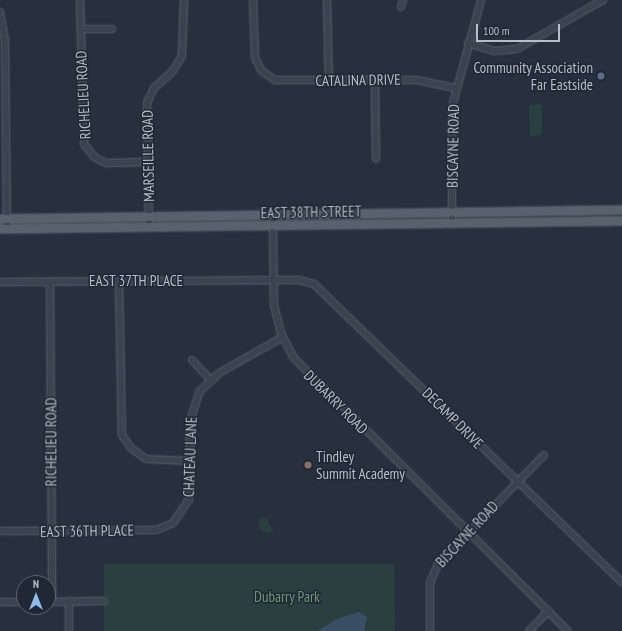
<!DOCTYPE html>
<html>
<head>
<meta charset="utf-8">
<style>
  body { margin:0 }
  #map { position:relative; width:622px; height:631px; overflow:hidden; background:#26313d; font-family:"PT Sans Narrow",sans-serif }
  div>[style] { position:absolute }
  .green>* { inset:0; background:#293f40 }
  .water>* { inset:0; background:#3a4e64 }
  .roads { filter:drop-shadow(0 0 1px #58616b) drop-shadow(0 0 1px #58616b) }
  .minor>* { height:6px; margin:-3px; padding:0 3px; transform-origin:3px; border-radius:3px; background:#3a434e }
  .major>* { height:8px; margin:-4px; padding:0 4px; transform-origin:4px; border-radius:4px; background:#58626d }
  .dots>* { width:11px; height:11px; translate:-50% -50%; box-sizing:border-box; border:2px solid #1f2833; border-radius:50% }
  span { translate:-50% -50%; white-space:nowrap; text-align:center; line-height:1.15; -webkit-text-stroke:3px #1f2833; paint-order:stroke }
  .poi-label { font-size:15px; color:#b6bec8 }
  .right { translate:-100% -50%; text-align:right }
  .left { translate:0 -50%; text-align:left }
  .street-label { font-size:15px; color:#b6bec8 }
  .park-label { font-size:15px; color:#6e9875 }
  .north { position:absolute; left:16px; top:575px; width:40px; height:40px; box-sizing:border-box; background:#1f2833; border:1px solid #5b646f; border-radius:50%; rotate:0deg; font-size:11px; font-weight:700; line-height:16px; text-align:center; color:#b6bec8 }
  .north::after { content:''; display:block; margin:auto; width:14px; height:18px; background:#91bcf3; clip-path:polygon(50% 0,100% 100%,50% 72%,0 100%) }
  .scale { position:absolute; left:476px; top:24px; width:84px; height:18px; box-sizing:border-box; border:2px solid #b6bec8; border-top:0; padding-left:5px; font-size:12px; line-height:14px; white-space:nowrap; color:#b6bec8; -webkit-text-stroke:3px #1f2833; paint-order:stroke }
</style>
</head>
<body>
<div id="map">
  <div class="green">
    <i style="clip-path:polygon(542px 104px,542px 135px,530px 136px,529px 105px)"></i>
    <i style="clip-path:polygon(260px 518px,267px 519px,274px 532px,267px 533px,258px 528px)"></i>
    <i style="clip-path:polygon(104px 564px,394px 564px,395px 631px,104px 631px)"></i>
  </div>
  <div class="water">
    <i style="clip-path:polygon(359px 612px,367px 617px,364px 631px,317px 631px,339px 618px)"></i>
  </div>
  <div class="roads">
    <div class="minor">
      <i style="left:80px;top:0;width:144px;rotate:88.4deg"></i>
      <i style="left:84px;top:144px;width:16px;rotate:52deg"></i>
      <i style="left:94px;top:157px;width:13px;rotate:27deg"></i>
      <i style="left:106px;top:163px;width:41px;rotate:-1.4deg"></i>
      <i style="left:253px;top:0;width:58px;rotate:88deg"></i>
      <i style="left:255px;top:58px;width:15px;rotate:62deg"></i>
      <i style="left:262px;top:71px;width:16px;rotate:35deg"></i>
      <i style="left:275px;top:80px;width:142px"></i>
      <i style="left:417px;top:80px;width:39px;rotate:12deg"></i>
      <i style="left:327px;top:0;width:81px;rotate:88.6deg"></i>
      <i style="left:401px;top:7px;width:7px;rotate:-74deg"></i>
      <i style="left:0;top:12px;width:29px;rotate:80deg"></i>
      <i style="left:5px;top:41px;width:189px;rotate:89.4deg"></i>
      <i style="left:81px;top:29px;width:31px"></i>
      <i style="left:468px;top:43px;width:27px;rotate:17deg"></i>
      <i style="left:494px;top:51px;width:23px;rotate:-5deg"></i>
      <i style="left:517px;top:49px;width:99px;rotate:-29.7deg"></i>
      <i style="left:375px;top:80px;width:79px;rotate:89.3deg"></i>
      <i style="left:273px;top:216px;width:89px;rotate:89.4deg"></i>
      <i style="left:274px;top:305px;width:29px;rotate:76deg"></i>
      <i style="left:281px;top:333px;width:28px;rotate:63deg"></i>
      <i style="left:294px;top:358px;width:387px;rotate:44.9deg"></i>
      <i style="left:452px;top:224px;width:117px;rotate:-90deg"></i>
      <i style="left:452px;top:107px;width:111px;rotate:-74.8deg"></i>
      <i style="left:149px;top:228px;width:125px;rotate:-90.9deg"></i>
      <i style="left:147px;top:103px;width:17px;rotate:-65deg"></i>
      <i style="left:154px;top:88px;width:24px;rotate:-42deg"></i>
      <i style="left:172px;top:72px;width:19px;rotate:-58deg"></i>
      <i style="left:182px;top:56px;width:56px;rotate:-88deg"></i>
      <i style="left:0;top:282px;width:299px;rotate:-0.4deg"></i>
      <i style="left:299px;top:280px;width:16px;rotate:15deg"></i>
      <i style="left:314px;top:284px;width:429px;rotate:44.1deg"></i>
      <i style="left:50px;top:282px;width:320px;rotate:89.6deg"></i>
      <i style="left:119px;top:282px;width:153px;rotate:88.9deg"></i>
      <i style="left:122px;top:435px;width:16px;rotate:55deg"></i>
      <i style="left:131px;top:448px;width:19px;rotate:36deg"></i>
      <i style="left:146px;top:459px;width:44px;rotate:2.6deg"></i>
      <i style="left:192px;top:360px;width:26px;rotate:47deg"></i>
      <i style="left:0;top:531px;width:156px;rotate:-0.4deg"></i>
      <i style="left:156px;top:530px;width:18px;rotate:-22deg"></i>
      <i style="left:173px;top:523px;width:29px;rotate:-56deg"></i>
      <i style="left:189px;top:499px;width:78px;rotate:-89.3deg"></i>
      <i style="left:190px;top:421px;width:32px;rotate:-72deg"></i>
      <i style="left:200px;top:391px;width:26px;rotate:-43deg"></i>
      <i style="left:219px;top:373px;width:73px;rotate:-29.4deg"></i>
      <i style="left:69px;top:601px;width:30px;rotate:90deg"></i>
      <i style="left:0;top:602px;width:24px"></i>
      <i style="left:48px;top:602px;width:56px;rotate:-1deg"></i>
      <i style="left:430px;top:631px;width:48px;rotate:-90deg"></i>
      <i style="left:430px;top:583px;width:21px;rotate:-67deg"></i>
      <i style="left:438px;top:564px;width:152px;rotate:-45.8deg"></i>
      <i style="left:529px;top:631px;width:28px;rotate:-46deg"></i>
    </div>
    <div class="major">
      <i style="left:0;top:219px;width:622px;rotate:-0.83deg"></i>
      <i style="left:0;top:229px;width:622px;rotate:-0.74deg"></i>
    </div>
  </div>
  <div class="dots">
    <i style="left:601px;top:76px;background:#5c6f8a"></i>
    <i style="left:308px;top:465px;background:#8d6e63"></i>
  </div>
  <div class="poi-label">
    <span class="right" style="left:593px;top:76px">Community Association<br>Far Eastside</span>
    <span class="left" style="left:316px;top:465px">Tindley<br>Summit Academy</span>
  </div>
  <div class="street-label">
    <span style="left:358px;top:80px;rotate:-1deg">CATALINA DRIVE</span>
    <span style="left:83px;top:95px;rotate:-93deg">RICHELIEU ROAD</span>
    <span style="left:453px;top:146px;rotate:-89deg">BISCAYNE ROAD</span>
    <span style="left:148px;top:156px;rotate:-91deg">MARSEILLE ROAD</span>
    <span style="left:311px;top:212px;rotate:-1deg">EAST 38TH STREET</span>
    <span style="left:136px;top:281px">EAST 37TH PLACE</span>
    <span style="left:336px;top:402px;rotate:45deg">DUBARRY ROAD</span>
    <span style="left:453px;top:418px;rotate:45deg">DECAMP DRIVE</span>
    <span style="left:51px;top:442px;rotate:-90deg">RICHELIEU ROAD</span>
    <span style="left:190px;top:457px;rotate:-88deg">CHATEAU LANE</span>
    <span style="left:87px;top:531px;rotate:-1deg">EAST 36TH PLACE</span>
    <span style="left:467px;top:534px;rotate:-47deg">BISCAYNE ROAD</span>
  </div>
  <div class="park-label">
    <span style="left:287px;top:597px">Dubarry Park</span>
  </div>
  <div class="north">N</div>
  <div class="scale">100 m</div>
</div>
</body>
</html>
